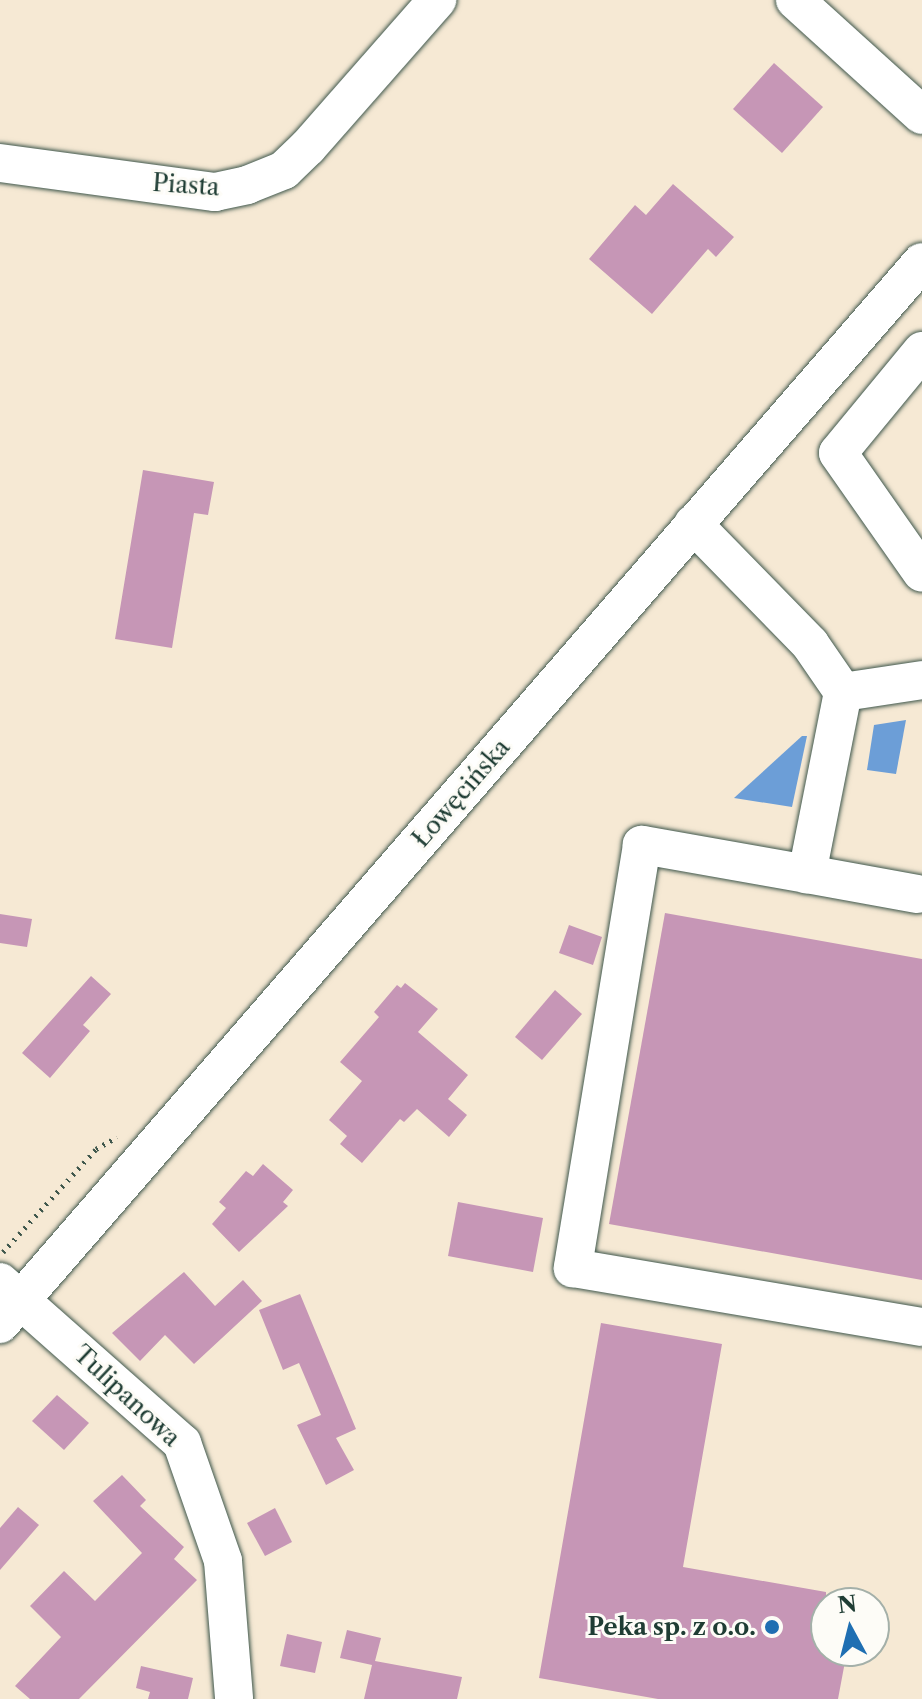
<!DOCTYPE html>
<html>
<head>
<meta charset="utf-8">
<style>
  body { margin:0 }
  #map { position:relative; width:922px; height:1699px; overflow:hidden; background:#f6e9d4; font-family:"Libre Caslon Text",serif }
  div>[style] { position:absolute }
  .water>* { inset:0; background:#6c9ed7 }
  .building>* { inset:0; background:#c696b6 }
  .path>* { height:5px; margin-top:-2.5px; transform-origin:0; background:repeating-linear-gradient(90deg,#3f574c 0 2px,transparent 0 8px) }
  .roads { filter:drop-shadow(0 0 2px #3f574c) drop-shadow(0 0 2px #3f574c) }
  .minor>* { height:38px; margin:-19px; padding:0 19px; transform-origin:19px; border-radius:19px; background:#fff }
  .dots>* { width:22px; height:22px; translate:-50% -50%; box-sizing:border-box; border:4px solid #fdfcf7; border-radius:50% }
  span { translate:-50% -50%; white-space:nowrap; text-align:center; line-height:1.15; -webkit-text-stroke:6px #fdfcf7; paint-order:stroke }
  .street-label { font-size:24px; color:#1f3d34 }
  .poi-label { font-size:24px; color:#1f3d34; font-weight:700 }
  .right { translate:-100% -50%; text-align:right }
  .north { position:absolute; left:810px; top:1587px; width:80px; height:80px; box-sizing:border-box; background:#fdfcf7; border:2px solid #a4b0a9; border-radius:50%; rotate:353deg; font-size:22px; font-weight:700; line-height:32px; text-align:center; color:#1f3d34 }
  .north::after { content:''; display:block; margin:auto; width:28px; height:36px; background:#1f6fb2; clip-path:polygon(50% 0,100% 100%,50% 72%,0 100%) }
</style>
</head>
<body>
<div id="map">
  <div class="water">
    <i style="clip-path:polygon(906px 720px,896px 774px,867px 770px,874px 725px)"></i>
    <i style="clip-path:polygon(802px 736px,807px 736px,792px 807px,734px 798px)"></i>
  </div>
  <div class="building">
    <i style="clip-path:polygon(774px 63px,823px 107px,782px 153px,733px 109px)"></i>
    <i style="clip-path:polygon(673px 184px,734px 237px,716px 257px,708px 249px,652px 314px,589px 259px,635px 205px,646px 215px)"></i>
    <i style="clip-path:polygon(143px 470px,214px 482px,208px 515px,194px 513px,172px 648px,115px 639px)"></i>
    <i style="clip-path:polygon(665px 913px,922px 959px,922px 1280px,609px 1224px)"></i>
    <i style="clip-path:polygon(0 914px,32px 919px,27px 947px,0 943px)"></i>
    <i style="clip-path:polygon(569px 925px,602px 937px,593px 965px,559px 953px)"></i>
    <i style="clip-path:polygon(91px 976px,111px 994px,83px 1025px,90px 1031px,50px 1078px,22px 1053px)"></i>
    <i style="clip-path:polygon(405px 983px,438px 1009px,418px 1032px,468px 1075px,448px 1099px,467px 1115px,449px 1137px,417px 1109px,404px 1122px,400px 1119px,362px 1163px,340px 1144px,347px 1136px,329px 1120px,362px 1081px,340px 1062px,379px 1017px,374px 1012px,397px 985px,401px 988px)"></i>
    <i style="clip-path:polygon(555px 990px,582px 1014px,542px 1060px,515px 1037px)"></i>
    <i style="clip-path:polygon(263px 1164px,293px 1190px,283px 1202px,288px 1206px,239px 1252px,212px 1224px,226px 1208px,219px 1202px,246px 1171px,253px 1176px)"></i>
    <i style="clip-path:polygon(458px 1202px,543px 1218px,533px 1272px,448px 1256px)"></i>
    <i style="clip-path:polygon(184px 1272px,215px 1306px,243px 1280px,262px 1301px,194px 1364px,165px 1335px,140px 1361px,112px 1333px)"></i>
    <i style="clip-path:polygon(300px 1294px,356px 1429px,336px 1438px,354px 1470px,326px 1485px,297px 1425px,321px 1415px,299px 1363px,283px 1370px,259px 1310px)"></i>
    <i style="clip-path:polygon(601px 1323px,722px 1344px,683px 1567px,826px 1592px,826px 1651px,847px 1651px,838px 1699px,658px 1699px,539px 1678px)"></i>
    <i style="clip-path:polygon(57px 1395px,89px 1423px,64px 1450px,32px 1421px)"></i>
    <i style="clip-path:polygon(122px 1475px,146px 1500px,140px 1506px,184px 1547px,174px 1559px,197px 1580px,79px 1699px,30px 1699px,15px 1686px,61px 1637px,30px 1606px,64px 1571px,95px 1601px,142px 1553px,93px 1501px)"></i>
    <i style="clip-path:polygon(18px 1507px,39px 1525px,0 1570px,0 1528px)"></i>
    <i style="clip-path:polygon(275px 1508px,292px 1542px,265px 1556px,247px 1523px)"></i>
    <i style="clip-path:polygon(347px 1630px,381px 1638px,375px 1661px,462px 1677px,457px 1699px,364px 1699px,372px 1665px,340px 1658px)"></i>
    <i style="clip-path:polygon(287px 1634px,322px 1642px,315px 1673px,280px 1666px)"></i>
    <i style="clip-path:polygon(141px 1666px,193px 1678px,188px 1699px,148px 1699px,150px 1692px,136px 1688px)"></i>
  </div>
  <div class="path">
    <i style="left:3px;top:1252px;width:139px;rotate:-47.9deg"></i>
    <i style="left:96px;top:1149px;width:24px;rotate:-30deg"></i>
  </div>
  <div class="roads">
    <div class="minor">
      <i style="left:795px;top:0;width:171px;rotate:42.2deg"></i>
      <i style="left:0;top:163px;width:217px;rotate:7.7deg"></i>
      <i style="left:215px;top:192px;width:33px;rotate:-12deg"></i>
      <i style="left:247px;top:185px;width:40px;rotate:-22deg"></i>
      <i style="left:284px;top:170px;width:33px;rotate:-44deg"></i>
      <i style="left:308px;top:147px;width:196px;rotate:-48.7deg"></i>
      <i style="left:922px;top:351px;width:132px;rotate:129.5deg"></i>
      <i style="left:838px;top:453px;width:146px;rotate:55deg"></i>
      <i style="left:693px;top:524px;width:168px;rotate:45.7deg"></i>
      <i style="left:810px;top:644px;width:58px;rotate:55.5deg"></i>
      <i style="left:843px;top:692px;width:186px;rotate:101.2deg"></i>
      <i style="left:807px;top:874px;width:168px;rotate:-170deg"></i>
      <i style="left:642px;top:845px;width:429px;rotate:99.3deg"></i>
      <i style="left:573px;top:1268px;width:354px;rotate:9.6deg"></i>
      <i style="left:843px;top:692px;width:80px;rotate:-8.6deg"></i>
      <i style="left:807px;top:874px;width:112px;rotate:10.3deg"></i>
      <i style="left:0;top:1282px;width:243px;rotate:41.5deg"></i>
      <i style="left:182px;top:1443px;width:125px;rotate:70.8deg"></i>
      <i style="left:223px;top:1561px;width:138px;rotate:85.4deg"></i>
      <i style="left:0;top:1324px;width:1406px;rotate:-49.04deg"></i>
    </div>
  </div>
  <div class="dots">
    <i style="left:772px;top:1627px;background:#1f6fb2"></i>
  </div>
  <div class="street-label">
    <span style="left:186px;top:185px;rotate:4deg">Piasta</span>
    <span style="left:461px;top:793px;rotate:-49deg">Łowęcińska</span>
    <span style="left:127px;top:1396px;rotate:43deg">Tulipanowa</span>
  </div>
  <div class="poi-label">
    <span class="right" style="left:756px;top:1627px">Peka sp. z o.o.</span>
  </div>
  <div class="north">N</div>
</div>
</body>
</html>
